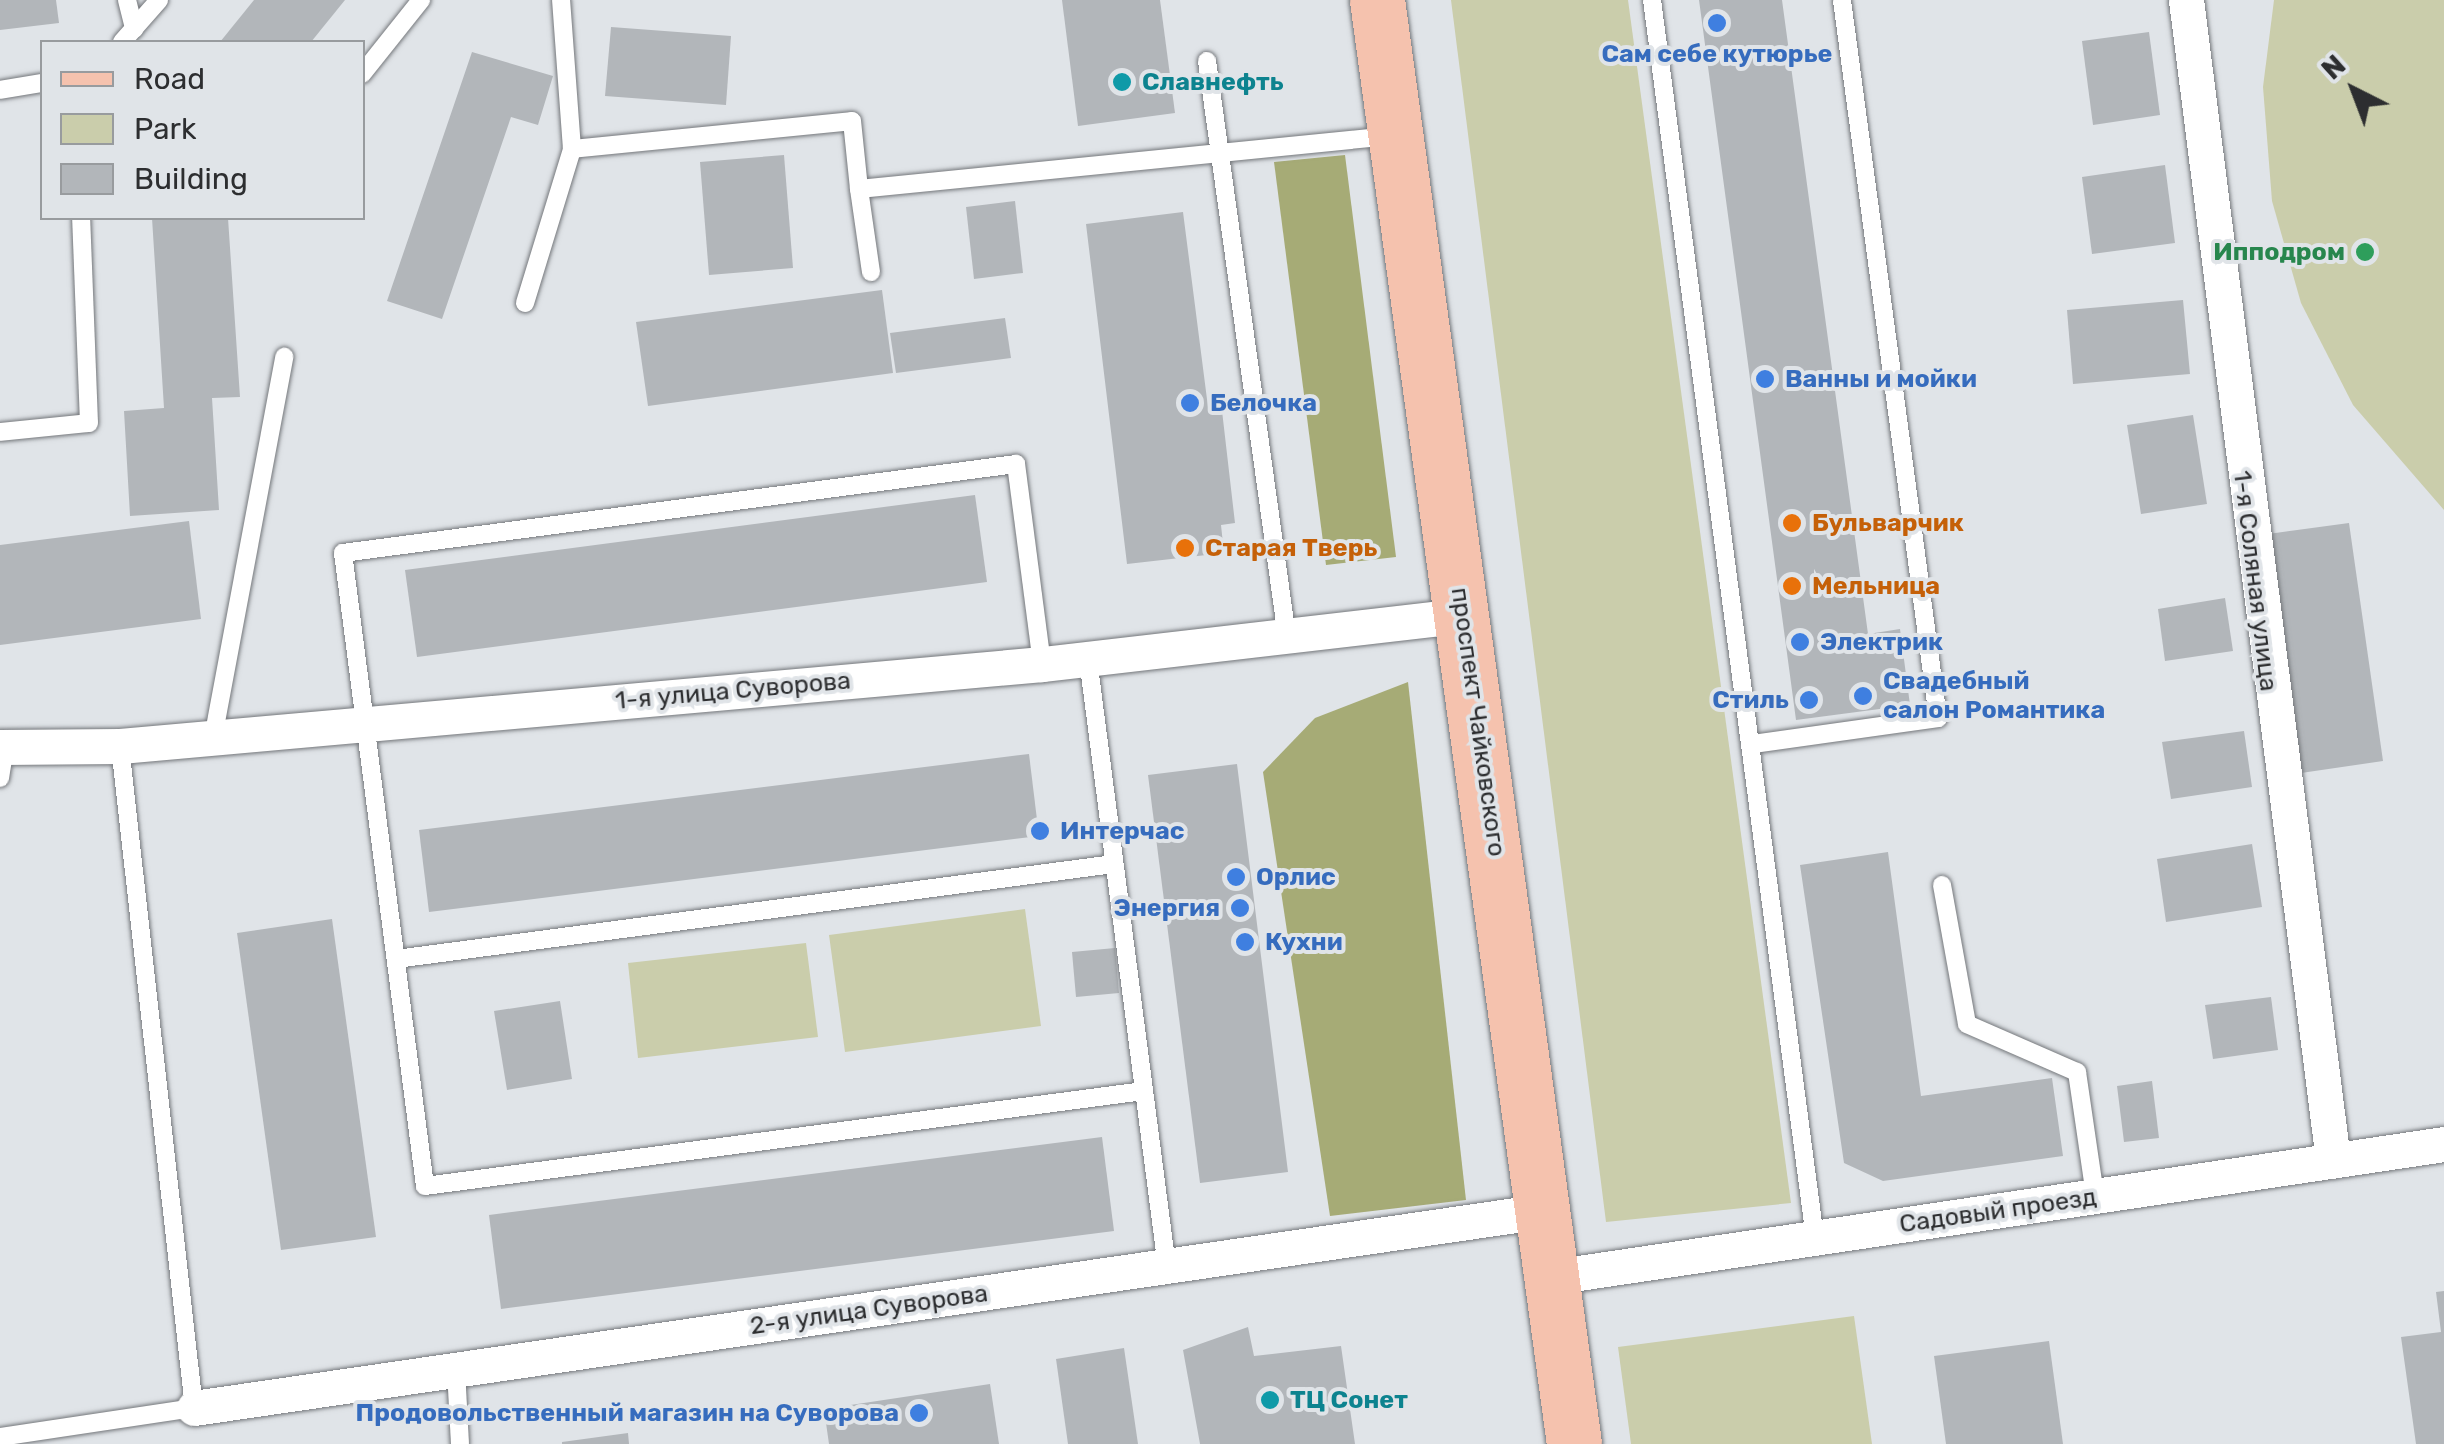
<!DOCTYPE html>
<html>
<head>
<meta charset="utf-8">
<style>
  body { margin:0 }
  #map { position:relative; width:2444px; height:1444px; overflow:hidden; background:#e0e4e8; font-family:Rubik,sans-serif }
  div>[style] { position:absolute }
  .green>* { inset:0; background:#cacdab }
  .forest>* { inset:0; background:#a6ab76 }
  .building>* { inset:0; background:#b2b6ba }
  .roads { filter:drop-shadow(0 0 2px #74777b) drop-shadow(0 0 2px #74777b) }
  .service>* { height:18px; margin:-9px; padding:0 9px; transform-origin:9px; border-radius:9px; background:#fff }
  .minor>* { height:35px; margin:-17.5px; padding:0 17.5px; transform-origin:17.5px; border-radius:17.5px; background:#fff }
  .primary>* { height:55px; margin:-27.5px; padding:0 27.5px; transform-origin:27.5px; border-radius:27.5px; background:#f5c2ae }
  .dots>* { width:28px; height:28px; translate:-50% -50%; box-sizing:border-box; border:5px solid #e0e4e8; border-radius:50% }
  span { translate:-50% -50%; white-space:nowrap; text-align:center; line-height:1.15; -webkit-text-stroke:8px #e0e4e8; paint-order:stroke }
  .shop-label { font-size:25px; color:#366cbe; font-weight:700 }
  .left { translate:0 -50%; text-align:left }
  .right { translate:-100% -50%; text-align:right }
  .culture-label { font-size:25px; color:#0d838f; font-weight:700 }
  .leisure-label { font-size:25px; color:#27864d; font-weight:700 }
  .food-label { font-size:25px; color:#c56008; font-weight:700 }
  .street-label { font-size:25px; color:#2d2e30 }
  .legend { position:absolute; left:40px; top:40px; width:325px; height:180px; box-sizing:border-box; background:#e0e4e8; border:2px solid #989b9e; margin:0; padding:12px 18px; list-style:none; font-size:30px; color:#2d2e30 }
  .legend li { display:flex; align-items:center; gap:20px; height:50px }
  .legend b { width:50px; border:2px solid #989b9e }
  .north { position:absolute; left:2304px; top:40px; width:100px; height:100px; -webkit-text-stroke:8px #e0e4e8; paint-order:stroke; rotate:318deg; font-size:28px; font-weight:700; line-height:40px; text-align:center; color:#2d2e30 }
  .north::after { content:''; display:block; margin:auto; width:35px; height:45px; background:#2d2e30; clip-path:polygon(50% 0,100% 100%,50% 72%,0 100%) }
</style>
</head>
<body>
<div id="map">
  <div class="green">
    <i style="clip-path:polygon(1451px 0,1628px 0,1791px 1203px,1606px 1222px)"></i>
    <i style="clip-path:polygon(2274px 0,2444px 0,2444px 510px,2353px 405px,2301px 303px,2272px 201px,2263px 87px)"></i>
    <i style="clip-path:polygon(1025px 909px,1041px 1026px,845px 1052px,829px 935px)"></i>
    <i style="clip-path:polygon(806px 943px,818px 1037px,638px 1058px,628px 963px)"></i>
    <i style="clip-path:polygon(1854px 1316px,1872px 1444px,1631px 1444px,1618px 1347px)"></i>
  </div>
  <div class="forest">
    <i style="clip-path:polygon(1345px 155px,1396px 557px,1326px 565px,1274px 162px)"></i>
    <i style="clip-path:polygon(1408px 682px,1466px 1200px,1330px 1216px,1263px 772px,1315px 718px)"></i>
  </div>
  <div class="building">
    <i style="clip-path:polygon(0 0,56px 0,59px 23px,0 30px)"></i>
    <i style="clip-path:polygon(254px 0,345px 0,311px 42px,220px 42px)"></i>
    <i style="clip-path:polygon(1062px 0,1160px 0,1175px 113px,1078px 126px)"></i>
    <i style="clip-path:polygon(1699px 0,1782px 0,1868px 634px,1900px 629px,1910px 705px,1796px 720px)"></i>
    <i style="clip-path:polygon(611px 27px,731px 36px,726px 105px,605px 96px)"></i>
    <i style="clip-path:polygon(2149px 32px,2160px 115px,2093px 125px,2082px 41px)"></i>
    <i style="clip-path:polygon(472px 52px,553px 76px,538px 125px,511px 117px,442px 319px,387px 301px)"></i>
    <i style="clip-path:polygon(784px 155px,793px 268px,709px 275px,700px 162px)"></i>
    <i style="clip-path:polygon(2165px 165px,2175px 243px,2092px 254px,2082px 177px)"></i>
    <i style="clip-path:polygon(1015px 201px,1023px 273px,974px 279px,966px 207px)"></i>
    <i style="clip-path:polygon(1183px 212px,1208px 407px,1221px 402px,1235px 523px,1221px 525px,1224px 553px,1127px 564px,1086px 224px)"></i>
    <i style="clip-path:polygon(152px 218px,228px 218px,240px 397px,212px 398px,219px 510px,130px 516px,124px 411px,164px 408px)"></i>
    <i style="clip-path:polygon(882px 290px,893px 373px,648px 406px,636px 322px)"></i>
    <i style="clip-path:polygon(2183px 300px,2190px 374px,2073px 384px,2067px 310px)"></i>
    <i style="clip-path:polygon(1005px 318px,1011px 358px,896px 373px,890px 333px)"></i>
    <i style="clip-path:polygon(2193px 415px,2207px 504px,2141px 514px,2127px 425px)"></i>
    <i style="clip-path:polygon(975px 495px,987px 582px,417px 657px,405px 570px)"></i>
    <i style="clip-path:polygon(189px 521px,201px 619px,0 645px,0 545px)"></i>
    <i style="clip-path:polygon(2349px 523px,2383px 761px,2301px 773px,2268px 534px)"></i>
    <i style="clip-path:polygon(2225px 598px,2233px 651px,2165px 661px,2158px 609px)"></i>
    <i style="clip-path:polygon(2244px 731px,2252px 787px,2171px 799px,2162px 742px)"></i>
    <i style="clip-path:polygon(1029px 754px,1039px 836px,429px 912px,419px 830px)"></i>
    <i style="clip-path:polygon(1237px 764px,1288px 1172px,1200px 1183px,1148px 775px)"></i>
    <i style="clip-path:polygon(2252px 844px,2262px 907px,2166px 922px,2157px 859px)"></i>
    <i style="clip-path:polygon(1888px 852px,1921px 1096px,2052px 1078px,2063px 1156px,1883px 1181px,1844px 1163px,1800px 865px)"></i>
    <i style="clip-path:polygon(332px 919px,376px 1237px,281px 1250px,237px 933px)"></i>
    <i style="clip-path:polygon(1115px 948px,1119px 993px,1076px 997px,1072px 952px)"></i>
    <i style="clip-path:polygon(2271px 997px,2278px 1050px,2213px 1059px,2205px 1005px)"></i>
    <i style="clip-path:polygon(560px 1001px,572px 1079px,507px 1090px,494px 1011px)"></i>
    <i style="clip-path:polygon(2152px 1081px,2159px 1138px,2124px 1142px,2117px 1086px)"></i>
    <i style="clip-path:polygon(1102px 1137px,1114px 1231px,501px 1309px,489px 1215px)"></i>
    <i style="clip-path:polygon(2444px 1291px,2444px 1444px,2416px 1444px,2401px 1337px,2441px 1332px,2436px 1292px)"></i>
    <i style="clip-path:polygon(1248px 1327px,1254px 1356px,1341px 1346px,1355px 1444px,1200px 1444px,1183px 1350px)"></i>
    <i style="clip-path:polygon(2049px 1341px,2063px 1444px,1946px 1444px,1934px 1356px)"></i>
    <i style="clip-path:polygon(1124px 1348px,1138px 1444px,1068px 1444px,1056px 1359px)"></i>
    <i style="clip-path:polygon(990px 1384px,999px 1444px,829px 1444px,824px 1409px)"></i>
    <i style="clip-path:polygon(628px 1433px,629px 1444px,562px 1444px,562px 1442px)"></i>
  </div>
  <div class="roads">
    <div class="service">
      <i style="left:127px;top:0;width:30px;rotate:76deg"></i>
      <i style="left:1652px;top:0;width:1249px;rotate:82.5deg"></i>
      <i style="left:122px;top:42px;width:56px;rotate:-48.6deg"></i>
      <i style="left:1207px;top:61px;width:582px;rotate:82.09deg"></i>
      <i style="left:362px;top:74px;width:95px;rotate:-51.4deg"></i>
      <i style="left:0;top:90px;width:43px;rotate:-9.5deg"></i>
      <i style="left:572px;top:149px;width:281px;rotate:-5.7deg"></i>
      <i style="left:852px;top:121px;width:68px;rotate:84.1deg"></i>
      <i style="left:859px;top:189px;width:534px;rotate:-5.7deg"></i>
      <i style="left:859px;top:189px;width:84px;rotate:81.8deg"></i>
      <i style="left:525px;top:303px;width:161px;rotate:-73deg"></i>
      <i style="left:572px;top:149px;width:149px;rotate:-94.2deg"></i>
      <i style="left:0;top:432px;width:89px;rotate:-5.8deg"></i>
      <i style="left:89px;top:423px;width:205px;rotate:-92.2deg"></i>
      <i style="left:1088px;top:659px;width:613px;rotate:82.6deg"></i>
      <i style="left:1042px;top:664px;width:202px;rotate:-97.4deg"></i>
      <i style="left:1016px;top:464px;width:679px;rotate:172.47deg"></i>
      <i style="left:343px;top:553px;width:638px;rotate:82.62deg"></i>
      <i style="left:425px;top:1186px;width:725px;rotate:-7.53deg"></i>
      <i style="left:213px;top:738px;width:388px;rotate:-79.4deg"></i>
      <i style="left:1753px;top:744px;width:187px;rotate:-8deg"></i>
      <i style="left:1938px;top:718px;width:724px;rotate:-97.62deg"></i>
      <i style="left:0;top:778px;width:31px;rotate:-81deg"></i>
      <i style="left:1942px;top:885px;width:141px;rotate:79.8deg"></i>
      <i style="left:1967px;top:1024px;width:120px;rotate:23.6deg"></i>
      <i style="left:2077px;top:1072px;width:125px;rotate:81.7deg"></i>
      <i style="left:396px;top:959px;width:724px;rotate:-7.54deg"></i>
      <i style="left:456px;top:1370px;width:74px;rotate:86.9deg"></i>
      <i style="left:0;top:1437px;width:196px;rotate:-8.5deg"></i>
      <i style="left:194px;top:1408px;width:666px;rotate:-96.38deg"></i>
    </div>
    <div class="minor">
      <i style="left:2186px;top:0;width:1170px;rotate:82.78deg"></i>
      <i style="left:0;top:747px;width:120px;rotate:-0.5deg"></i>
      <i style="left:120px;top:746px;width:926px;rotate:-5.08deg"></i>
      <i style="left:1042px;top:664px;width:426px;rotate:-6.6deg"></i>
      <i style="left:1552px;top:1277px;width:902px;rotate:-8.48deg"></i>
      <i style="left:194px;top:1408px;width:1363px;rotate:-8.31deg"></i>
    </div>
    <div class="primary">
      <i style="left:1377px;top:0;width:1457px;rotate:82.23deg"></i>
    </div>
  </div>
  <div class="dots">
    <i style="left:1717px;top:23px;background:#3f7fe0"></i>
    <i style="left:1122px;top:82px;background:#0f9aa8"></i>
    <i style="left:2365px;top:252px;background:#2e9e5b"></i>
    <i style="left:1765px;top:379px;background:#3f7fe0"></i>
    <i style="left:1190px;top:403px;background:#3f7fe0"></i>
    <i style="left:1792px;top:523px;background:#e8710a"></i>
    <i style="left:1185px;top:548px;background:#e8710a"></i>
    <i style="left:1792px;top:586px;background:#e8710a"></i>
    <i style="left:1800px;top:642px;background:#3f7fe0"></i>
    <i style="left:1863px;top:696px;background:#3f7fe0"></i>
    <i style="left:1809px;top:700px;background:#3f7fe0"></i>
    <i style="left:1040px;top:831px;background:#3f7fe0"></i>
    <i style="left:1236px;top:877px;background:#3f7fe0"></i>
    <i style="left:1240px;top:908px;background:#3f7fe0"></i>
    <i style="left:1245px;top:942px;background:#3f7fe0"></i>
    <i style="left:1270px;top:1400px;background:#0f9aa8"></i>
    <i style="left:919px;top:1413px;background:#3f7fe0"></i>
  </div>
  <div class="shop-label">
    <span style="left:1717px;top:54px">Сам себе кутюрье</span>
    <span class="left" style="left:1785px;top:379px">Ванны и мойки</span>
    <span class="left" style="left:1210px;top:403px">Белочка</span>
    <span class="left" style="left:1820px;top:642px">Электрик</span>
    <span class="left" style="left:1883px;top:696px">Свадебный<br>салон Романтика</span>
    <span class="right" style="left:1789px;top:700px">Стиль</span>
    <span class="left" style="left:1060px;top:831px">Интерчас</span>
    <span class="left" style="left:1256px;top:877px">Орлис</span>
    <span class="right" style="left:1220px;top:908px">Энергия</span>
    <span class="left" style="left:1265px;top:942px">Кухни</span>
    <span class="right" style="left:899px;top:1413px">Продовольственный магазин на Суворова</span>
  </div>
  <div class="culture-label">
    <span class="left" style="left:1142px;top:82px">Славнефть</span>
    <span class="left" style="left:1290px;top:1400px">ТЦ Сонет</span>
  </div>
  <div class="leisure-label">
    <span class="right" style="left:2345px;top:252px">Ипподром</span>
  </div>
  <div class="food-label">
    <span class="left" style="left:1812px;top:523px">Бульварчик</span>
    <span class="left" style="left:1205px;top:548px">Старая Тверь</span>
    <span class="left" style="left:1812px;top:586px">Мельница</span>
  </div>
  <div class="street-label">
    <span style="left:2255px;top:581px;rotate:83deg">1-я Соляная улица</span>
    <span style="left:733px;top:691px;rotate:-5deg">1-я улица Суворова</span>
    <span style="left:1478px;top:722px;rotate:82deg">проспект Чайковского</span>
    <span style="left:1998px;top:1211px;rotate:-8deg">Садовый проезд</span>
    <span style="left:869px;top:1310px;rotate:-8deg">2-я улица Суворова</span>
  </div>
  <ul class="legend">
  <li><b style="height:12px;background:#f5c2ae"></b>Road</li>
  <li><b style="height:28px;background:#cacdab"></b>Park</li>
  <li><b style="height:28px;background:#b2b6ba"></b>Building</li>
  </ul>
  <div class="north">N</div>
</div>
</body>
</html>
